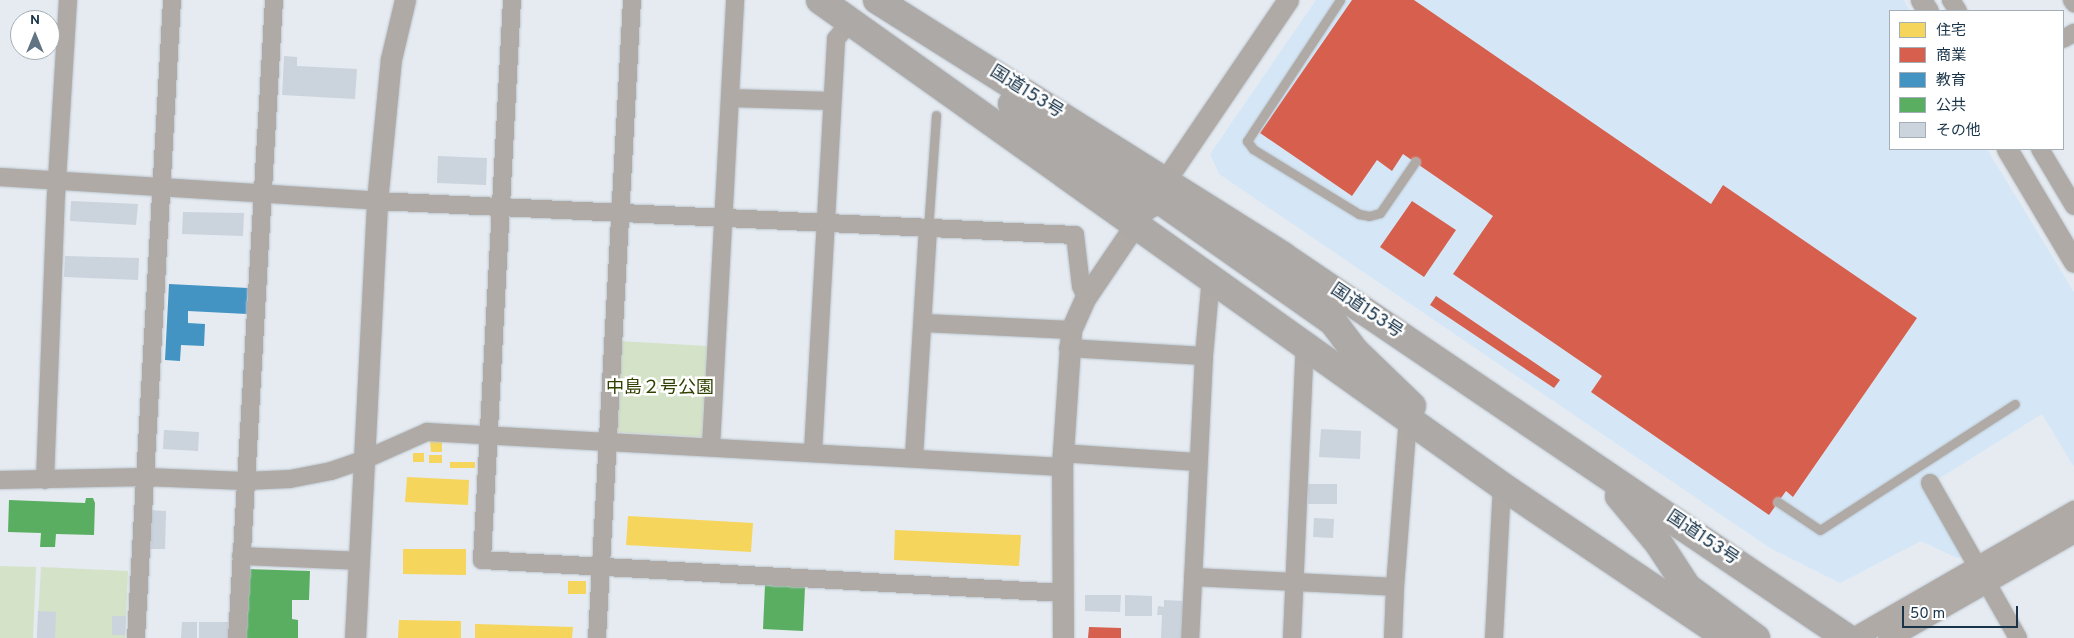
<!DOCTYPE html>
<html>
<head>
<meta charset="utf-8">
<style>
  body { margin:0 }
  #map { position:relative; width:2074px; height:638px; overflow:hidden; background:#e5ebf1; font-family:Overpass,"Noto Sans JP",sans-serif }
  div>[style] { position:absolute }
  .built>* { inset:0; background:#d5e7f7 }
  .green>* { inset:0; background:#d4e2c7 }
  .homes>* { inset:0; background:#f6d55c }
  .shops>* { inset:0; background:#d6604d }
  .schools>* { inset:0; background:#4393c3 }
  .public>* { inset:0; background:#5aae61 }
  .building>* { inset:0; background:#cbd3dd }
  .roads { filter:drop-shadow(0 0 1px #bdc6cf) drop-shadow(0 0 1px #bdc6cf) }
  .service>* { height:9px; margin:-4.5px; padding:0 4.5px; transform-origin:4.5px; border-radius:4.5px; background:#afaaa5 }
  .minor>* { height:18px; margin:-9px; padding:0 9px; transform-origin:9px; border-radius:9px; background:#afaaa5 }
  .tertiary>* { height:21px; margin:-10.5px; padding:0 10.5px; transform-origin:10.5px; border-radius:10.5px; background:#afaaa5 }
  .trunk>* { height:28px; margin:-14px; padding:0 14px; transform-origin:14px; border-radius:14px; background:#ada9a6 }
  span { translate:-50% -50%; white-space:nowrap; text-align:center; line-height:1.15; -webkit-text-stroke:5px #fff; paint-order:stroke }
  .street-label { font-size:18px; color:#193449 }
  .park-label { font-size:18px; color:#304100 }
  .legend { position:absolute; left:1889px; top:10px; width:175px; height:140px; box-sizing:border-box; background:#fff; border:1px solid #a3aeb6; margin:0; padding:6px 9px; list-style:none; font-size:15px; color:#193449 }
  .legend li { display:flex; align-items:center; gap:10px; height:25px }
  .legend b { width:25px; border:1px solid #a3aeb6 }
  .north { position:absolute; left:10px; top:10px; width:50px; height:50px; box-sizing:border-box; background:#fff; border:1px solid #a3aeb6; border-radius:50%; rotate:0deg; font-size:14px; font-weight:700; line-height:20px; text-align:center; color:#193449 }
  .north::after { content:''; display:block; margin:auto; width:18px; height:22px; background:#607484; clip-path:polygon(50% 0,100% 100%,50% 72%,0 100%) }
  .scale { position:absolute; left:1902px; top:606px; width:116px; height:22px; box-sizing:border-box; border:2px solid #193449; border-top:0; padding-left:6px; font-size:15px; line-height:18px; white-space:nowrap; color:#193449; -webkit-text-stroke:4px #fff; paint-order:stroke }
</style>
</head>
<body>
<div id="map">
  <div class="built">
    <i style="clip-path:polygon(1316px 0,1904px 0,1910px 11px,1890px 11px,1890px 149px,1987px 149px,2074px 292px,2074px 467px,2042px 414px,1937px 480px,1977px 549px,1957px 558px,1921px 541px,1840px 583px,1770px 548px,1219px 174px,1210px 154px)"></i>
  </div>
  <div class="green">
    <i style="clip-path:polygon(619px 341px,707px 346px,702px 437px,614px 432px)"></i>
    <i style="clip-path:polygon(0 566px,36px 567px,33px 638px,0 638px)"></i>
    <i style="clip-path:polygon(41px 567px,128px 571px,125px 638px,37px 638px)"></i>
  </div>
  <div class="homes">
    <i style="clip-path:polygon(430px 441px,442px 441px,442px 452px,431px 452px)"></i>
    <i style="clip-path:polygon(413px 453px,424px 453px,424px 462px,413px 462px)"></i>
    <i style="clip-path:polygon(429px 455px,442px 455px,442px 463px,429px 463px)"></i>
    <i style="clip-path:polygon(450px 462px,475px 462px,475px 468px,450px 468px)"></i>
    <i style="clip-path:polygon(407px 477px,469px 480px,468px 505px,405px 502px)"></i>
    <i style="clip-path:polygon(628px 516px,753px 523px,751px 552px,626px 545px)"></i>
    <i style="clip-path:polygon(895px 530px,1021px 535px,1019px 566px,894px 560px)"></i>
    <i style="clip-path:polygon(403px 549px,466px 549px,466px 575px,403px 574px)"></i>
    <i style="clip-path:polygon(568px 581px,586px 581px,586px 594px,568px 594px)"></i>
    <i style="clip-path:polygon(399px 620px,461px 621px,461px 638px,398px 638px)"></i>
    <i style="clip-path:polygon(475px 624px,573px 627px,572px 638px,475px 638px)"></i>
  </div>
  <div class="shops">
    <i style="clip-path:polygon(1352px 0,1414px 0,1711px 204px,1723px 185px,1917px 318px,1793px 497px,1786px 491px,1769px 515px,1591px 392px,1602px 376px,1453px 274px,1493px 216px,1403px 154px,1392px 171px,1377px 160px,1352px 196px,1260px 133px)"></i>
    <i style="clip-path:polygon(1412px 201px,1456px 230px,1424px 277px,1380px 247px)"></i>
    <i style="clip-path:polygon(1436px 296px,1560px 380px,1554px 388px,1430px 305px)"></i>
    <i style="clip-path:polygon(1089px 627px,1121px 628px,1121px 638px,1088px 638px)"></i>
  </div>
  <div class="schools">
    <i style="clip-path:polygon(169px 284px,248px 288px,247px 314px,188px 311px,188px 323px,205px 324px,204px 346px,181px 345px,180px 361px,165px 360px)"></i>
  </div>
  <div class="public">
    <i style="clip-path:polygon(86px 498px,93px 498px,95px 503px,94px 535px,56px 534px,55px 547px,40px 547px,41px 533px,8px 532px,9px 500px,85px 503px)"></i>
    <i style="clip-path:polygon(246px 569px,310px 571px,309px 600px,292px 600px,292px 619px,298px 620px,298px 638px,244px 638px)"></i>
    <i style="clip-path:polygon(765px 585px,805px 587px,803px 631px,763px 629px)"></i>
  </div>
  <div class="building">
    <i style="clip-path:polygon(284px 56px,297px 57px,297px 66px,357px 69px,355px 99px,282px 95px)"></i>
    <i style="clip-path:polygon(438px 156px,487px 158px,486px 185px,437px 183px)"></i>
    <i style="clip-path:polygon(71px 201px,138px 204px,136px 225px,70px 221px)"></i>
    <i style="clip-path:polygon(183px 212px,244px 213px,243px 236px,182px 234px)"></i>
    <i style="clip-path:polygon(65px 256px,139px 258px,138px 280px,64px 277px)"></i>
    <i style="clip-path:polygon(1321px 429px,1361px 431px,1360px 459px,1319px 457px)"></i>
    <i style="clip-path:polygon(164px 430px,199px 432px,198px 451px,163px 449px)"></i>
    <i style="clip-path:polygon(1308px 484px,1337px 484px,1337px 504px,1308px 504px)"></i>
    <i style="clip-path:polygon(149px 510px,166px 511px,165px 549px,148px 549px)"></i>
    <i style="clip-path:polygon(1314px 518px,1334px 519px,1333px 538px,1313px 537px)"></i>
    <i style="clip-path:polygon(1085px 595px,1121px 595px,1120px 612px,1085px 611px)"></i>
    <i style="clip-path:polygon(1125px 595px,1152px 596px,1152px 616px,1125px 616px)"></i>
    <i style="clip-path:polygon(1164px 600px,1184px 601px,1182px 638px,1161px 638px,1162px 615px,1157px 615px,1158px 606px,1164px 607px)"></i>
    <i style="clip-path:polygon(38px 611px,56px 612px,55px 638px,37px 638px)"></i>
    <i style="clip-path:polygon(112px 616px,126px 616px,125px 635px,112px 635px)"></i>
    <i style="clip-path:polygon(182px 622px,197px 622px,197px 638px,181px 638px)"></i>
    <i style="clip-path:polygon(199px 622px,231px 622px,231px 638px,199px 638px)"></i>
  </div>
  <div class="roads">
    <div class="service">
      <i style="left:1340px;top:0;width:169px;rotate:123.4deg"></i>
      <i style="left:1247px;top:141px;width:10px;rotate:53deg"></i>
      <i style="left:1253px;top:149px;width:124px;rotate:31.5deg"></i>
      <i style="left:1359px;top:214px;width:10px;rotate:11deg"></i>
      <i style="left:1369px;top:216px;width:11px;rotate:-15deg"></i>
      <i style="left:1380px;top:213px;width:62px;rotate:-55.5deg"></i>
      <i style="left:928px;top:230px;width:115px;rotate:-86deg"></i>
      <i style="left:1778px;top:502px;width:50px;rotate:33.7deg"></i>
      <i style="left:1820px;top:530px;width:232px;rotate:-32.9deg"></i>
    </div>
    <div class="minor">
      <i style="left:512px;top:0;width:561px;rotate:93.07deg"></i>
      <i style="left:482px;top:560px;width:582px;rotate:3.25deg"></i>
      <i style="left:1951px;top:0;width:13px;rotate:58deg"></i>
      <i style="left:2072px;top:0;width:4px;rotate:56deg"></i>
      <i style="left:2063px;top:39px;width:13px;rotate:-29deg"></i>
      <i style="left:730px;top:98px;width:101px;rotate:1.7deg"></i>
      <i style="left:2040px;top:149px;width:66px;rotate:59.2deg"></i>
      <i style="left:0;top:177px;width:378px;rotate:3.6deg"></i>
      <i style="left:377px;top:201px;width:699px;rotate:2.79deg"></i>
      <i style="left:1075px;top:235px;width:51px;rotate:83.3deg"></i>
      <i style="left:1081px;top:286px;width:12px;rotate:66deg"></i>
      <i style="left:924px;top:323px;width:147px;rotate:2.7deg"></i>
      <i style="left:1068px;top:348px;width:136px;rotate:3.4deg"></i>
      <i style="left:1204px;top:356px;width:282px;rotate:92.8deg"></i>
      <i style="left:1204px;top:356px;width:78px;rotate:-84.9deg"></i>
      <i style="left:711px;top:446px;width:447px;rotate:-86.9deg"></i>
      <i style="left:813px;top:452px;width:414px;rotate:-86.8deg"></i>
      <i style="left:836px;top:39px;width:23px;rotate:-50deg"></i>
      <i style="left:1062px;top:453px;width:136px;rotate:3.8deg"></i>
      <i style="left:914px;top:457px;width:227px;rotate:-86.5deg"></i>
      <i style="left:0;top:480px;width:145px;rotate:-1.2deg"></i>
      <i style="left:145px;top:477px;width:100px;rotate:2.3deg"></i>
      <i style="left:245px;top:481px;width:45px;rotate:-2.5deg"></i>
      <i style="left:290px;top:479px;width:42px;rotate:-11deg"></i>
      <i style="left:331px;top:471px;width:37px;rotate:-19deg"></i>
      <i style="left:366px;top:459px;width:67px;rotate:-23.9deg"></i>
      <i style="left:427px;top:432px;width:636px;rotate:3.15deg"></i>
      <i style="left:45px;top:480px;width:284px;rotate:-87.8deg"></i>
      <i style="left:56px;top:196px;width:196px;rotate:-86.5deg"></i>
      <i style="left:1930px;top:483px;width:178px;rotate:60.4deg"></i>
      <i style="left:241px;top:556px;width:119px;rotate:2.4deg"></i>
      <i style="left:1193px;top:577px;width:202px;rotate:2.8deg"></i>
      <i style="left:1395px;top:587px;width:51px;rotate:92.2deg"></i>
      <i style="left:1395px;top:587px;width:169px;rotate:-85.6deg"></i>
      <i style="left:136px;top:638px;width:639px;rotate:-86.77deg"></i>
      <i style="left:237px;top:638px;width:639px;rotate:-86.68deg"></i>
      <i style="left:597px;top:638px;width:639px;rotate:-86.86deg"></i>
      <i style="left:1292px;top:638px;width:293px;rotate:-87.5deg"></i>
      <i style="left:1494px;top:638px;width:152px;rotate:-87deg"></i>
    </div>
    <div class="tertiary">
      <i style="left:1921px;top:0;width:13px;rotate:58deg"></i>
      <i style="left:2007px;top:149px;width:131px;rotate:59.3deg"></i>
      <i style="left:355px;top:638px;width:438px;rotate:-87.1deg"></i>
      <i style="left:377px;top:201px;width:143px;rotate:-84.4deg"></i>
      <i style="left:391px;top:59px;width:61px;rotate:-76.7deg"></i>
      <i style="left:1063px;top:638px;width:171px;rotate:-90.3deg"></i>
      <i style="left:1062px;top:467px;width:137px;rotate:-86.2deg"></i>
      <i style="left:1071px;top:330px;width:36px;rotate:-66deg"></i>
      <i style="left:1086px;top:297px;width:359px;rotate:-55.8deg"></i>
      <i style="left:1853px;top:638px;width:255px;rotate:-29.9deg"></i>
      <i style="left:1888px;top:638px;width:214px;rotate:-29.7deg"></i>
    </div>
    <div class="trunk">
      <i style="left:820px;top:0;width:837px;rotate:35.47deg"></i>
      <i style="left:1502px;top:486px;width:272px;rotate:34deg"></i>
      <i style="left:877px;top:0;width:480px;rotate:32.2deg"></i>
      <i style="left:1283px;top:256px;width:681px;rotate:34.11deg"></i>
      <i style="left:1012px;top:104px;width:170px;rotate:36.1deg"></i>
      <i style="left:1154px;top:196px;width:219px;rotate:35.1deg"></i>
      <i style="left:1333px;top:322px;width:36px;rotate:53deg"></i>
      <i style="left:1355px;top:351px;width:79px;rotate:44deg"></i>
      <i style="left:1619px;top:496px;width:62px;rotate:50.2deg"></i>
      <i style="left:1659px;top:544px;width:51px;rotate:56.9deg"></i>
      <i style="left:1687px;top:587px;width:86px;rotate:36.5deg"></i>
    </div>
  </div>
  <div class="street-label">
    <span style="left:1026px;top:93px;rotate:32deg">国道153号</span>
    <span style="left:1366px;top:312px;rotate:34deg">国道153号</span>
    <span style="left:1702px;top:539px;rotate:34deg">国道153号</span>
  </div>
  <div class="park-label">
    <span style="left:660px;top:389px">中島２号公園</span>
  </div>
  <ul class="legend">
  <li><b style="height:14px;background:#f6d55c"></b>住宅</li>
  <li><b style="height:14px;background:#d6604d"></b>商業</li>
  <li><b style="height:14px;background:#4393c3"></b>教育</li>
  <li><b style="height:14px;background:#5aae61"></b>公共</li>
  <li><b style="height:14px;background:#cbd3dd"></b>その他</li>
  </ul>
  <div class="north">N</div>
  <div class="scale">50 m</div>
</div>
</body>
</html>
